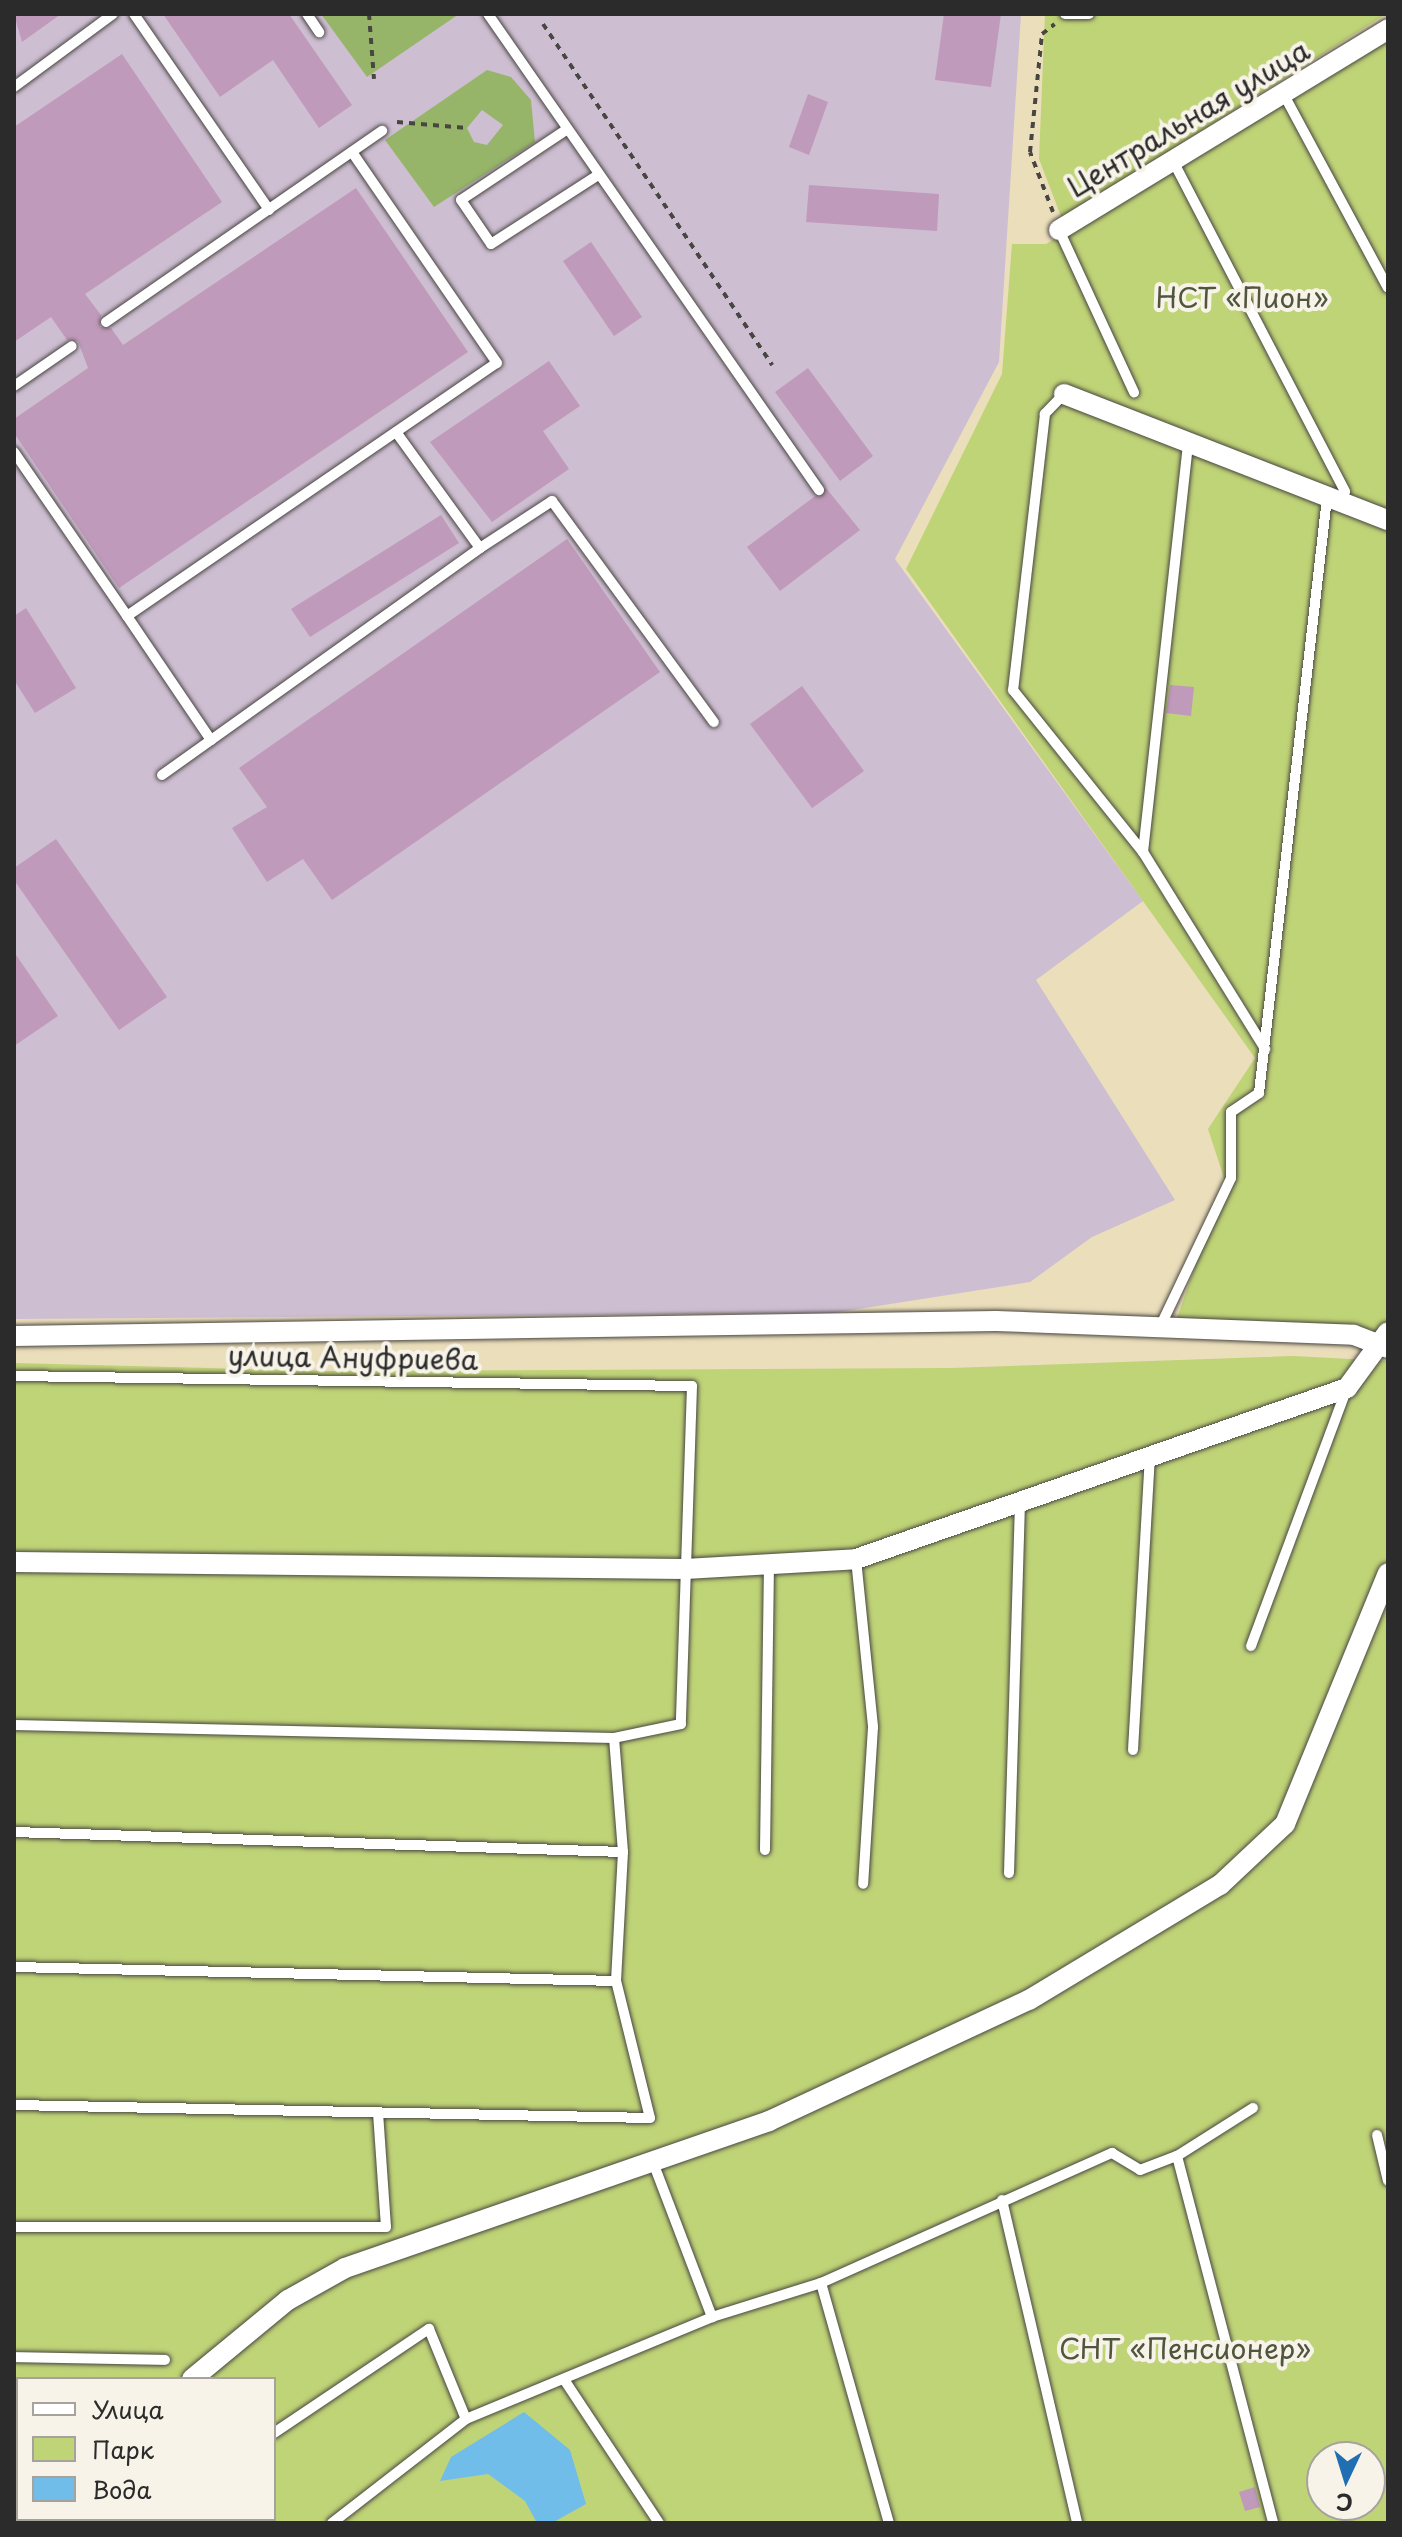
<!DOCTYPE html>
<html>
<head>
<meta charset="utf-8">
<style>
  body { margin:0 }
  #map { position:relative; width:1402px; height:2537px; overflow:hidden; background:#ebdebb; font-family:"Playpen Sans",sans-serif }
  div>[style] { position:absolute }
  .industrial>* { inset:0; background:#cebed2 }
  .green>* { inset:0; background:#bfd377 }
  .forest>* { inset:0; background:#97b568 }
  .water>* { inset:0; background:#70bdea }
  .building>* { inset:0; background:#c09aba }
  .path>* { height:4px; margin-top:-2px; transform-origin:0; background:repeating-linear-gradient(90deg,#484641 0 6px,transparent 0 12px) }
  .roads { filter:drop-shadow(0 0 2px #484641) drop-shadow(0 0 2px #484641) }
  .service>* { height:10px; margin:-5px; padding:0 5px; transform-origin:5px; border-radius:5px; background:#fff }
  .minor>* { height:20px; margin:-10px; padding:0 10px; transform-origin:10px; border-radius:10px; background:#fff }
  span { translate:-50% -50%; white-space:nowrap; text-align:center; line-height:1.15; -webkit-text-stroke:8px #f7f3e8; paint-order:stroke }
  .street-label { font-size:28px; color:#2b2b2b }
  .park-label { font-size:28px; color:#50553e }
  .frame { position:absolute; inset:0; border:16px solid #2b2b2b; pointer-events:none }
  .legend { position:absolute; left:16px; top:2377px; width:260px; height:144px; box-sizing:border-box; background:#f7f3e8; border:2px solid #a5a39c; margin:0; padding:10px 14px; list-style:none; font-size:24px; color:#2b2b2b }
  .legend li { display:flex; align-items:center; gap:16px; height:40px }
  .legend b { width:40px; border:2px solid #a5a39c }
  .north { position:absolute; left:1306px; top:2441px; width:80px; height:80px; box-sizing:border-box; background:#f7f3e8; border:2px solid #a5a39c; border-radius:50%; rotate:184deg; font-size:22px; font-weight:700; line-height:32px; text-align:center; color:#2b2b2b }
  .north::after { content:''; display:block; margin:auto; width:28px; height:36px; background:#1f6fb2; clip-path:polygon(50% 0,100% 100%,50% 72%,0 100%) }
</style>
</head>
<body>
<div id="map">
  <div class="industrial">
    <i style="clip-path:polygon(14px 14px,1021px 14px,999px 362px,895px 559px,1143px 901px,1036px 980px,1175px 1200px,1092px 1237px,1030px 1282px,833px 1313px,14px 1319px)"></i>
  </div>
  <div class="green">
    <i style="clip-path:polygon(1045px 14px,1386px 14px,1062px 219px,1039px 159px)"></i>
    <i style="clip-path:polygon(1388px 39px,1388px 1339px,1362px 1331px,1177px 1318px,1225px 1181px,1208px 1129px,1255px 1058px,906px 569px,1002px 374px,1012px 244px,1046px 244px)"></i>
    <i style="clip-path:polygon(evenodd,1293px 1356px,1388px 1361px,1388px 2523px,14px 2523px,14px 1363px,329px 1371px,951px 1368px,1293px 1356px,18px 2379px,274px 2379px,274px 2519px,18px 2519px,18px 2379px,1293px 1356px,1322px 2457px,1370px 2457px,1370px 2505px,1322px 2505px,1322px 2457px)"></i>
  </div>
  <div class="forest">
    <i style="clip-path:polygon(321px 14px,459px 14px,367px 77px)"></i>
    <i style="clip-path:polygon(evenodd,487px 70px,511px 77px,531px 100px,535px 142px,434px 207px,385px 140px,487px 70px,482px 110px,503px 125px,487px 145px,474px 142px,467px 128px,482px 110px)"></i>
  </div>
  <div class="water">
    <i style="clip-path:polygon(524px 2412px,570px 2450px,586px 2504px,552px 2523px,537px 2523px,525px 2501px,488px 2474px,440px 2481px,451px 2457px)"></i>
  </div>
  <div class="building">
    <i style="clip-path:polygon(14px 14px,61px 14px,22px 42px)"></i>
    <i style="clip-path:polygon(163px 14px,289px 14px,352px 105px,319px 128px,273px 60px,220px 97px)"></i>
    <i style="clip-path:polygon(944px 14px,1001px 14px,991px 87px,935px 80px)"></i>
    <i style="clip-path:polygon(122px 54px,222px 202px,85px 294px,101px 315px,100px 327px,111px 328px,123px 345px,356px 188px,468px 352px,119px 588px,14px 433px,14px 419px,88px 368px,78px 341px,67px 340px,51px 317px,14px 342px,14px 127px)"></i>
    <i style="clip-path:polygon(808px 94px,828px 102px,809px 155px,789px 147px)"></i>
    <i style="clip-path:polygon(809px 185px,939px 194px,937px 231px,806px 222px)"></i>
    <i style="clip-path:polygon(591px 242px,642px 317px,614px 336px,563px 261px)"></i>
    <i style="clip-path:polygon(549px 361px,580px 406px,543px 431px,569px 469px,492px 522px,430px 442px)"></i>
    <i style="clip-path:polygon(808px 368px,873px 456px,840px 481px,775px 392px)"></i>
    <i style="clip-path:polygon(826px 488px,860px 530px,780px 591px,747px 547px)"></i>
    <i style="clip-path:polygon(441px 515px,459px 543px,310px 637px,291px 609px)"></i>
    <i style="clip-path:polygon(567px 539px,660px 672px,332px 900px,303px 859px,267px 882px,232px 828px,267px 807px,239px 768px)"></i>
    <i style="clip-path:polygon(26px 608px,76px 688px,35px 713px,14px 680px,14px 616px)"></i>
    <i style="clip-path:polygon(1170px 685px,1194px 687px,1191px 716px,1166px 713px)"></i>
    <i style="clip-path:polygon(802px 686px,864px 771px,812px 808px,750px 724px)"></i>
    <i style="clip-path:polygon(56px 839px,167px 997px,119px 1030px,14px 880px,14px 868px)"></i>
    <i style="clip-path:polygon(14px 952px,58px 1016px,14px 1046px)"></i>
    <i style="clip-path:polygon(1255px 2487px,1260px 2507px,1245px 2511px,1239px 2492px)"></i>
  </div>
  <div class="path">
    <i style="left:369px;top:14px;width:65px;rotate:85.6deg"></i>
    <i style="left:543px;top:24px;width:411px;rotate:56.1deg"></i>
    <i style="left:397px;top:122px;width:70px;rotate:4.9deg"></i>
    <i style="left:1053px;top:212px;width:64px;rotate:-111deg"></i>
    <i style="left:1030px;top:152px;width:119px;rotate:-84.2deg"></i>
    <i style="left:1042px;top:34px;width:16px;rotate:-38deg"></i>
  </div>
  <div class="roads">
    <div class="service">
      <i style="left:134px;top:14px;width:238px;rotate:55.4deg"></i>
      <i style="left:307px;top:14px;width:22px;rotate:56deg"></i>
      <i style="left:488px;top:14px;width:580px;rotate:55.19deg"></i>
      <i style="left:1065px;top:14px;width:24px"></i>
      <i style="left:14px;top:87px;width:123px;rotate:-36.4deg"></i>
      <i style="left:1283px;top:93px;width:221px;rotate:61.7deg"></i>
      <i style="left:566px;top:130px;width:126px;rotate:146.3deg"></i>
      <i style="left:461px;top:200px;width:53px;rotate:55.7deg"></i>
      <i style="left:491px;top:244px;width:127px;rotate:-32.8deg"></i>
      <i style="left:1172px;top:159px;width:375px;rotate:62.5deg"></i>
      <i style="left:1059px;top:230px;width:179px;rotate:65.2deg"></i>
      <i style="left:106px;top:322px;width:336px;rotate:-34.7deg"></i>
      <i style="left:14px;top:386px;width:70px;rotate:-34.6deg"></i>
      <i style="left:1064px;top:394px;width:28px;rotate:134deg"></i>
      <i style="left:1045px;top:414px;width:278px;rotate:96.6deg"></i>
      <i style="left:1013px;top:690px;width:208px;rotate:51.3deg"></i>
      <i style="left:1143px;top:852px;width:232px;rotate:58.2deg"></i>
      <i style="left:396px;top:432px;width:143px;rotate:54.1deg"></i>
      <i style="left:480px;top:548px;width:86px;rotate:-33.1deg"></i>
      <i style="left:552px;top:501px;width:274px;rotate:53.8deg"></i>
      <i style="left:14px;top:452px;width:199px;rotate:55.4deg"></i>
      <i style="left:127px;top:616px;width:448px;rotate:-34.4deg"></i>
      <i style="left:497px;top:363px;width:256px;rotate:-124.5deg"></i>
      <i style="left:127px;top:616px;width:150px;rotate:55.9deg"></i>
      <i style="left:162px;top:775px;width:391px;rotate:-35.5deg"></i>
      <i style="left:1143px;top:852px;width:408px;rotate:-83.7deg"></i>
      <i style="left:1160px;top:1327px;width:165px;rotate:-64.5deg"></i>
      <i style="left:1231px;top:1178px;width:66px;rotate:-90deg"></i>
      <i style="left:1231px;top:1112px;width:34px;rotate:-34deg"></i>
      <i style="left:1259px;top:1093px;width:599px;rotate:-83.48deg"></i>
      <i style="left:14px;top:1376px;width:678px;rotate:0.85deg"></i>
      <i style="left:692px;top:1386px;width:338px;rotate:91.9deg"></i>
      <i style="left:681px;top:1724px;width:68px;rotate:168.2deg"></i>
      <i style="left:614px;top:1738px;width:600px;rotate:-178.76deg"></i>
      <i style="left:856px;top:1559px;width:169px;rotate:84.2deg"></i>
      <i style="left:873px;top:1727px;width:157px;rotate:93.6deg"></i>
      <i style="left:1251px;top:1646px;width:273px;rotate:-69.6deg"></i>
      <i style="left:1133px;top:1750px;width:295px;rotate:-86.7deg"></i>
      <i style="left:14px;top:1832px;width:609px;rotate:1.88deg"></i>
      <i style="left:765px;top:1850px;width:286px;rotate:-89.2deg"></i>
      <i style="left:1009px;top:1873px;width:372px;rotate:-88.3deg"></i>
      <i style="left:14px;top:1967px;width:602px;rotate:1.33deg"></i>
      <i style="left:14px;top:2105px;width:636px;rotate:1.17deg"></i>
      <i style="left:650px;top:2118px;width:141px;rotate:-103.9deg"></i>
      <i style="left:616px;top:1981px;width:129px;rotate:-86.9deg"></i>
      <i style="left:623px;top:1852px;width:114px;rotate:-94.5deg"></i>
      <i style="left:1377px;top:2135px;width:47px;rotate:76.6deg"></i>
      <i style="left:1177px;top:2156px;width:379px;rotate:75.3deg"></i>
      <i style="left:654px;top:2165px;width:163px;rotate:69.1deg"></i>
      <i style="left:1002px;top:2200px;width:332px;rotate:76.9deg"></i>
      <i style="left:14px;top:2227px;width:372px"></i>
      <i style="left:386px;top:2227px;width:114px;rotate:-94deg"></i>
      <i style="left:821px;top:2283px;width:249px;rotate:74.2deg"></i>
      <i style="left:14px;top:2357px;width:151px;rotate:1.1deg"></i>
      <i style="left:565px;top:2381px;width:170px;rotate:56.5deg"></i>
      <i style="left:274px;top:2433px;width:187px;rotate:-33.9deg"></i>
      <i style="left:429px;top:2329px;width:97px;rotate:67.7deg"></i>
      <i style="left:172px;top:2523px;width:6px;rotate:-45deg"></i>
      <i style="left:332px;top:2523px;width:170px;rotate:-37.8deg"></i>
      <i style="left:466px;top:2419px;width:266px;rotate:-22.5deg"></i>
      <i style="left:712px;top:2317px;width:114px;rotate:-17.3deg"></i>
      <i style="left:821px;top:2283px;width:319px;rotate:-24.1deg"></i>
      <i style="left:1112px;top:2153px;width:33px;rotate:31deg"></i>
      <i style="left:1140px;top:2170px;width:40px;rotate:-21deg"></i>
      <i style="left:1177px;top:2156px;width:90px;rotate:-32.3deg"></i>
    </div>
    <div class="minor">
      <i style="left:1059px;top:230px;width:386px;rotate:-31.4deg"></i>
      <i style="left:1064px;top:394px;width:348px;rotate:21.3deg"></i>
      <i style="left:14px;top:1336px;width:982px;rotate:-0.88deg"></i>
      <i style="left:996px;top:1321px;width:358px;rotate:2.2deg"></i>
      <i style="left:1354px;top:1335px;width:36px;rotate:21deg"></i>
      <i style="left:14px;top:1562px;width:671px;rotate:0.6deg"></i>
      <i style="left:685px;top:1569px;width:171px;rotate:-3.3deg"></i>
      <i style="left:856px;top:1559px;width:520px;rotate:-19.2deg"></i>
      <i style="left:1347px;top:1388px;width:69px;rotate:-53.8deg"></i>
      <i style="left:192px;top:2379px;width:124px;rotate:-39.5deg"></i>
      <i style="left:288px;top:2300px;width:65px;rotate:-29.3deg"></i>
      <i style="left:345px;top:2268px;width:449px;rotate:-19.1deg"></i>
      <i style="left:769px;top:2121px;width:287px;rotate:-25deg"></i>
      <i style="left:1029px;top:2000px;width:223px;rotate:-31.1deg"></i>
      <i style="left:1220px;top:1885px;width:89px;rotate:-43.2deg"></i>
      <i style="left:1285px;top:1824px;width:271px;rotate:-67.7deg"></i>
      <i style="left:38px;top:2523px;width:6px;rotate:-45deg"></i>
    </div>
  </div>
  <div class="street-label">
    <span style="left:1188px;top:118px;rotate:-31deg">Центральная улица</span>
    <span style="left:353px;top:1357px;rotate:1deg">улица Ануфриева</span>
  </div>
  <div class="park-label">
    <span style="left:1242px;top:297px">НСТ «Пион»</span>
    <span style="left:1185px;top:2348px">СНТ «Пенсионер»</span>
  </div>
  <div class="frame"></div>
  <ul class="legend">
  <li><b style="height:10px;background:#fff"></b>Улица</li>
  <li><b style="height:22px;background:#bfd377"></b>Парк</li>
  <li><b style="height:22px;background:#70bdea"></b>Вода</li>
  </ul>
  <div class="north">С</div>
</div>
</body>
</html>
